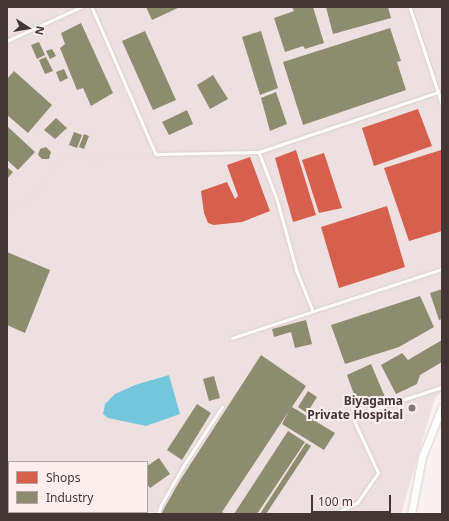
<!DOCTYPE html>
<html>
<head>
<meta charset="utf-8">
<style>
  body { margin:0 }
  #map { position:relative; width:449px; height:521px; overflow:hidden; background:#faf2f2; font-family:"Noto Sans",sans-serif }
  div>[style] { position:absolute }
  .built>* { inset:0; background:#eee0e0 }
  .water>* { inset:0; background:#74c7da }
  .shops>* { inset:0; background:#d6604d }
  .industry>* { inset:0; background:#8c8c6e }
  .path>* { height:1px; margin-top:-0.5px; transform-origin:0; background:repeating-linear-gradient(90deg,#e1dede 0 2px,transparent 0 5px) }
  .roads { filter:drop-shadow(0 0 1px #d9cfce) drop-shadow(0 0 1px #d9cfce) }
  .lane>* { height:2.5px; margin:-1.25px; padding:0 1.25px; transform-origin:1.25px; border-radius:1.25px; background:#fefdfd }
  .secondary>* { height:7px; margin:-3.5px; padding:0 3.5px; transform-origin:3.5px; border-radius:3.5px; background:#fefdfd }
  .dots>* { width:11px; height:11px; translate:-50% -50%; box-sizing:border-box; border:2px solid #feefee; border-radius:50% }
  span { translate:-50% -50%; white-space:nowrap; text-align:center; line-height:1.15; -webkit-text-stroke:4px #feefee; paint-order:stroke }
  .poi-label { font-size:12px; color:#443635; font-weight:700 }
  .right { translate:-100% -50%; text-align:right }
  .frame { position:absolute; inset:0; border:8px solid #443635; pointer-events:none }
  .legend { position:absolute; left:8px; top:461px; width:140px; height:52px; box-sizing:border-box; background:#feefee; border:1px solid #b4a5a4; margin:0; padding:5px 7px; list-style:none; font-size:12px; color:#443635 }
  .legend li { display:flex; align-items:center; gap:8px; height:20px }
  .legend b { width:20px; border:1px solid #b4a5a4 }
  .north { position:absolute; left:8px; top:8px; width:40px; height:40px; -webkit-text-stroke:3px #feefee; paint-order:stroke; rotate:102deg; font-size:11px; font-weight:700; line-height:16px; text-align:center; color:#443635 }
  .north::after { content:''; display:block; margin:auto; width:14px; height:18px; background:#443635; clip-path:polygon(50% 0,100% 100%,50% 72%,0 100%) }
  .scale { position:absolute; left:311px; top:495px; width:80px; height:18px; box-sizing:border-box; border:2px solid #443635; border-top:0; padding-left:5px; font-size:12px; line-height:14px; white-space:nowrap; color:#443635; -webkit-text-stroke:3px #feefee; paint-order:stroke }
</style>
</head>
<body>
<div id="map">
  <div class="built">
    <i style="clip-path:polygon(evenodd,7px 7px,442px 7px,442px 392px,435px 398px,401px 514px,7px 514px,7px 7px,9px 462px,147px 462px,147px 512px,9px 512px,9px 462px)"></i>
  </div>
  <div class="water">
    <i style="clip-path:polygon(169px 375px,180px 414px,146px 426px,108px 418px,103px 414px,105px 404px,115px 394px,135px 385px)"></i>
  </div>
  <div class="shops">
    <i style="clip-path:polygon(418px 109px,432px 146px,374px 166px,362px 128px)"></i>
    <i style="clip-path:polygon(296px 150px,316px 215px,293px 222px,275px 158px)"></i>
    <i style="clip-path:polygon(441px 150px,442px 231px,409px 241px,384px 168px)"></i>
    <i style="clip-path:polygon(324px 153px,342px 208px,319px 213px,302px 160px)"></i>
    <i style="clip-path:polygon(250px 157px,270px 211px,242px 222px,214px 225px,208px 223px,204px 213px,201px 191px,227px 182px,235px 199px,238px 196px,227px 165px)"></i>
    <i style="clip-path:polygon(387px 206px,405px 267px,339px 288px,321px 227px)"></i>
  </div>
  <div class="industry">
    <i style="clip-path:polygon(146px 7px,180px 7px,152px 20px)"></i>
    <i style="clip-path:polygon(292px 7px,313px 7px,324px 43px,305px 49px,303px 46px,285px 52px,274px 18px,294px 11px)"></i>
    <i style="clip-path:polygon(326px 7px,388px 7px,391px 18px,333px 34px)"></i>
    <i style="clip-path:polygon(81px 23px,113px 93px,91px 106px,83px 88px,77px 90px,60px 48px,65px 44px,61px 33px)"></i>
    <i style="clip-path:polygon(390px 28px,401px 61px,397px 62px,406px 90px,303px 125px,283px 62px)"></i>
    <i style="clip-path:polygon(145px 31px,176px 100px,153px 110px,122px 41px)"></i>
    <i style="clip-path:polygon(261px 31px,278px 88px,260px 95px,242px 37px)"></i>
    <i style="clip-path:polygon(39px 42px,45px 55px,37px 59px,31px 45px)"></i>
    <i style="clip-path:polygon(52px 49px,56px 56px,50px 59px,46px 51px)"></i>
    <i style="clip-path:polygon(46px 57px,53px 71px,45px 74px,39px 60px)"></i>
    <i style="clip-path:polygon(64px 69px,68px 78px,60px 82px,56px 72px)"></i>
    <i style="clip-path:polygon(14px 71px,52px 105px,28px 133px,7px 115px,7px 79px)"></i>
    <i style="clip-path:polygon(213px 75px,228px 99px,210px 109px,197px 85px)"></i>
    <i style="clip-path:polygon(276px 92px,287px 124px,270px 131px,261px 98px)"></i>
    <i style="clip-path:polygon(187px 110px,193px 124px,169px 135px,162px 122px)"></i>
    <i style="clip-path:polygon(56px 118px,67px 128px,55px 139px,44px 130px)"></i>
    <i style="clip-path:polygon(7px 126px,35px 152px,18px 170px,7px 160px)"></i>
    <i style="clip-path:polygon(74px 132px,82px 135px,77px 148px,69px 145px)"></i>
    <i style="clip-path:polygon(84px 134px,89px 136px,84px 149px,79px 147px)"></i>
    <i style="clip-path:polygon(46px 147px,51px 152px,49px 159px,42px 159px,38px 155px,40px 149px)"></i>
    <i style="clip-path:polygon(7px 167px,13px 172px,7px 179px)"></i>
    <i style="clip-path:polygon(7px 252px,50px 270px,25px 333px,7px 325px)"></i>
    <i style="clip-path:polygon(442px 289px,442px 319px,439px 320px,430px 293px)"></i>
    <i style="clip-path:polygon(420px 296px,434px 327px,399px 347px,345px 364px,331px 325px)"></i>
    <i style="clip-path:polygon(306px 320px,312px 344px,295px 348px,291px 332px,274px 337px,272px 329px)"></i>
    <i style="clip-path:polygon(442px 340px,442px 362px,420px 375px,417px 384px,396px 394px,381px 365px,402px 353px,408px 360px)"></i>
    <i style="clip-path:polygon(261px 355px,306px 386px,292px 407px,335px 433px,324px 450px,282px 424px,289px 411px,222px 512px,226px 514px,161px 514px,179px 482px)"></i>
    <i style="clip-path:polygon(371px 364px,385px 397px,357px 403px,347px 375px)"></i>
    <i style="clip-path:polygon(214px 376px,220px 398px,209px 401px,203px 379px)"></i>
    <i style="clip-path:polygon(308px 391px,317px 397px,307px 413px,298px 407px)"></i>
    <i style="clip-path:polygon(197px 404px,211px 413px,182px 460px,167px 450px)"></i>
    <i style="clip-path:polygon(288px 431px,305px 442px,257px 514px,234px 514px)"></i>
    <i style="clip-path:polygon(306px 443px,311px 446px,266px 514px,260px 514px)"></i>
    <i style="clip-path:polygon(159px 458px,170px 474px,150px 488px,147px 484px,147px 466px)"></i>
    <i style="clip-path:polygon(90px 512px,104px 512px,108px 514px,87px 514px)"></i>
  </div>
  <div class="path">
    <i style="left:7px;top:210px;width:24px;rotate:-30deg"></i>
    <i style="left:28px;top:198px;width:13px;rotate:-45deg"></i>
    <i style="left:37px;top:189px;width:39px;rotate:-53deg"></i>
    <i style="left:60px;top:158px;width:6px;rotate:-31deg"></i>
    <i style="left:65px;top:155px;width:14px;rotate:17deg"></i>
    <i style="left:78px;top:159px;width:18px;rotate:3deg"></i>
    <i style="left:96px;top:160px;width:10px;rotate:-11deg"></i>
    <i style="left:106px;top:158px;width:41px;rotate:1.4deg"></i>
    <i style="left:147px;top:159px;width:6px;rotate:-31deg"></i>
  </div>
  <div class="roads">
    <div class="lane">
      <i style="left:92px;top:7px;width:160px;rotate:66.5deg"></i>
      <i style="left:156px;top:154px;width:103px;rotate:-1.1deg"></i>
      <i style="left:259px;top:152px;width:189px;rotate:-18.5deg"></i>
      <i style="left:410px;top:7px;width:101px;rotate:71.6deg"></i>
      <i style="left:7px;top:41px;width:81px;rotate:-24.7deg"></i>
      <i style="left:259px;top:152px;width:50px;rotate:69deg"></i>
      <i style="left:277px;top:199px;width:75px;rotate:74.5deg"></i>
      <i style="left:297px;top:271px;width:43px;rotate:68.2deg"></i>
      <i style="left:232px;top:338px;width:221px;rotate:-18.2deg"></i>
      <i style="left:158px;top:514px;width:9px;rotate:-72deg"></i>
      <i style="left:161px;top:505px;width:46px;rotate:-60.1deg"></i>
      <i style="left:184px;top:465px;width:69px;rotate:-56.8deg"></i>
      <i style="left:334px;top:514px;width:25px;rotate:-26deg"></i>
      <i style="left:357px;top:503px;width:37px;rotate:-55deg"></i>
      <i style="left:378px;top:473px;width:57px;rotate:-114.8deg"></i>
      <i style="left:354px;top:421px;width:6px;rotate:-72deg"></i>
      <i style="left:356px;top:415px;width:90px;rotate:-18deg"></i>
    </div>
    <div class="secondary">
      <i style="left:411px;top:514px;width:58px;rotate:-79.1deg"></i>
      <i style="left:422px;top:457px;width:54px;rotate:-68.2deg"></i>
    </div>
  </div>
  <div class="dots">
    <i style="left:412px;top:408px;background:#847877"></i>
  </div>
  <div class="poi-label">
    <span class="right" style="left:403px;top:408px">Biyagama<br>Private Hospital</span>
  </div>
  <div class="frame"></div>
  <ul class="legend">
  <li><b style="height:11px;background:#d6604d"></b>Shops</li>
  <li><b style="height:11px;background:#8c8c6e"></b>Industry</li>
  </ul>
  <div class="north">N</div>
  <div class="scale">100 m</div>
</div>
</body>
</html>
